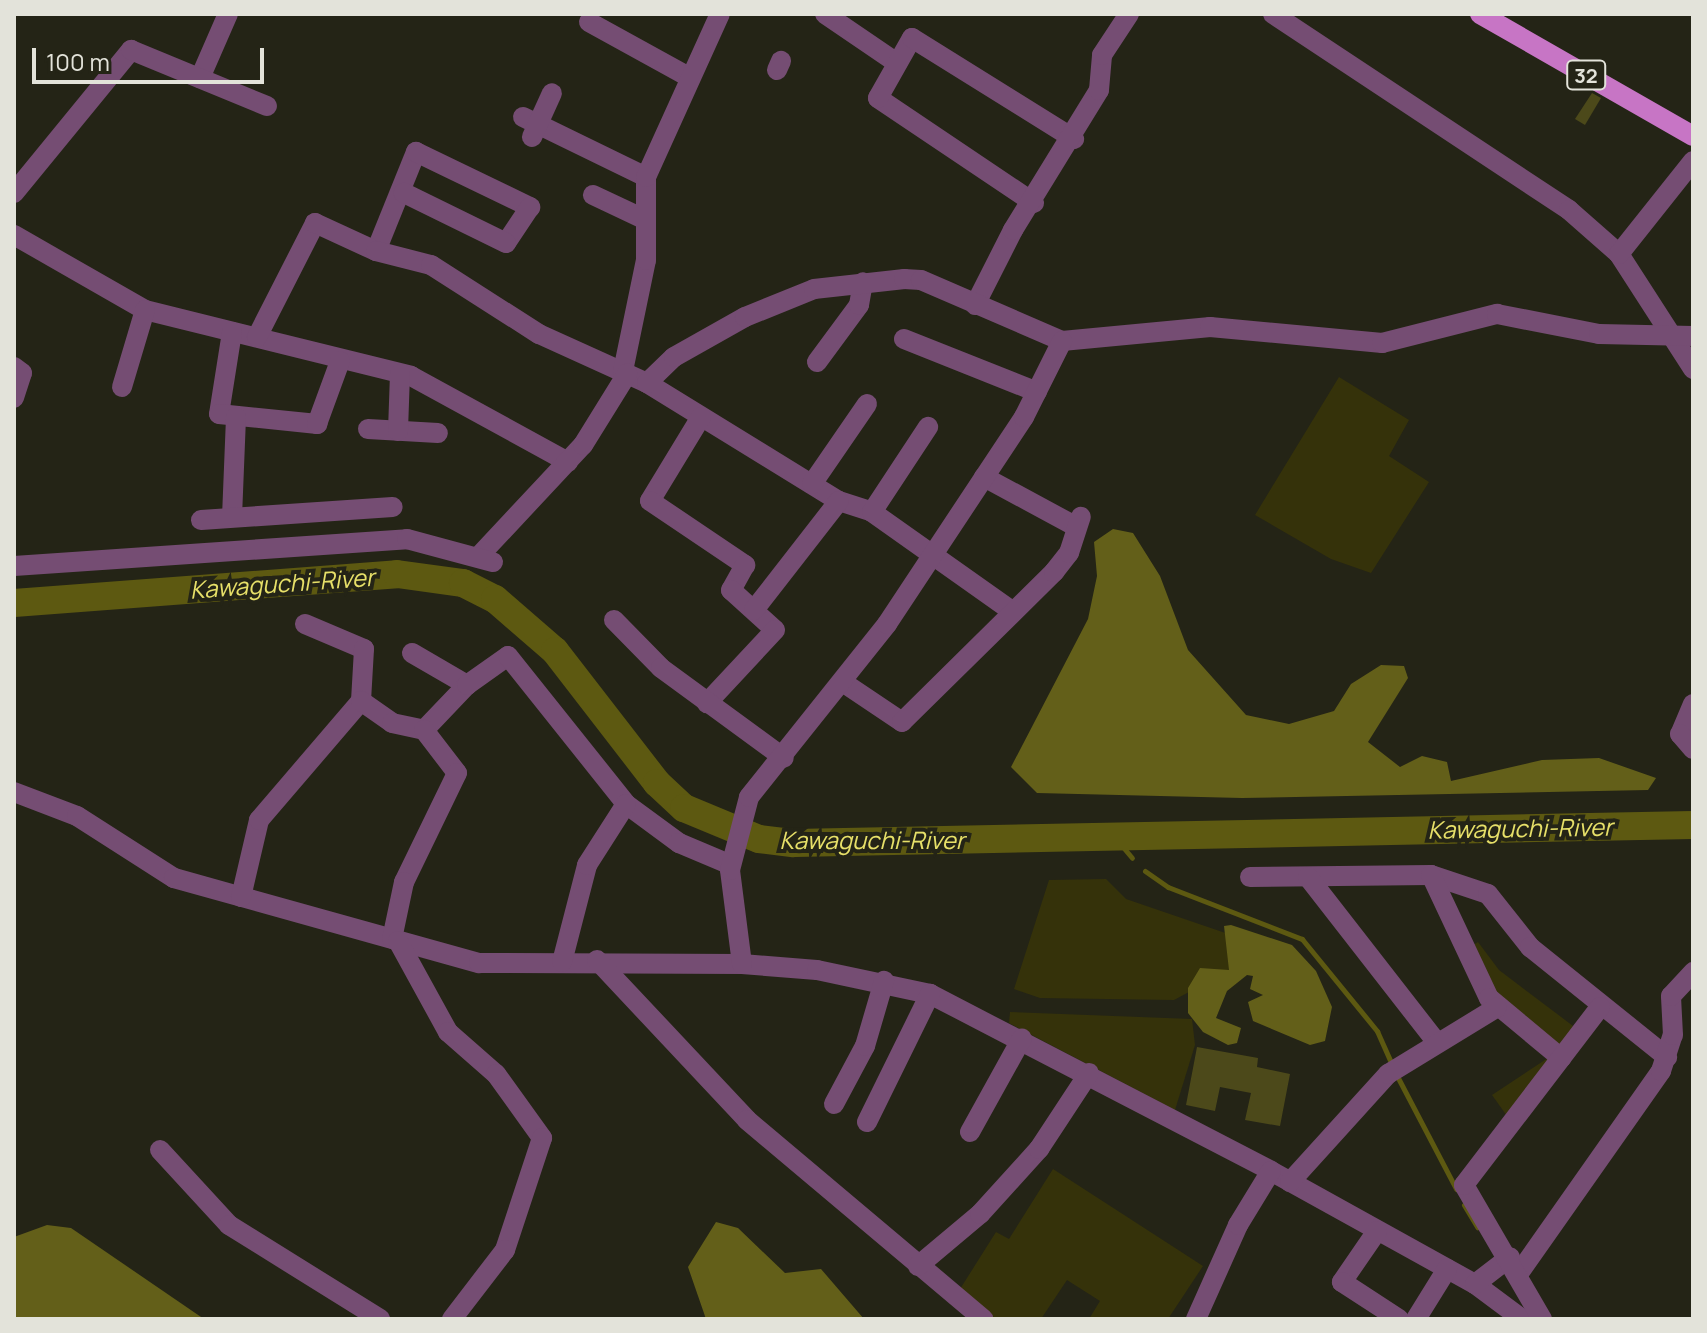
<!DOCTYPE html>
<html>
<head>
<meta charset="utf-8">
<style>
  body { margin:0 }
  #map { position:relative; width:1707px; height:1333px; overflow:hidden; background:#242416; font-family:Manrope,sans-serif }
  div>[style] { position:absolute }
  .green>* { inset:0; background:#35320a }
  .forest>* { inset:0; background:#635f19 }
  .stream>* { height:5px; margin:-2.5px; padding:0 2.5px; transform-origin:2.5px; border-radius:2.5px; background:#5d5911 }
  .river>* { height:28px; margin:-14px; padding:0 14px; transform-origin:14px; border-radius:14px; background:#5d5911 }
  .building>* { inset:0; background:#4c491a }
  .minor>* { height:20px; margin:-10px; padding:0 10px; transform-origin:10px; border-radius:10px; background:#754d73 }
  .major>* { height:20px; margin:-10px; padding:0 10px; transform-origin:10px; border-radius:10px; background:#c775c5 }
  span { translate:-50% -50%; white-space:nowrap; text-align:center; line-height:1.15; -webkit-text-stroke:8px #242416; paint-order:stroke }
  .shield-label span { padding:2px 6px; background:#242416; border:2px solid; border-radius:6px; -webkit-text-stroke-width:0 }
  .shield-label { font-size:20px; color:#e3e3da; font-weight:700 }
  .water-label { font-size:24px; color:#e7e069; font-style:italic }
  .frame { position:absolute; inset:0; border:16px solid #e3e3da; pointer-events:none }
  .scale { position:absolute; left:32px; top:48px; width:232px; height:36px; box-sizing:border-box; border:4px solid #e3e3da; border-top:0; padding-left:10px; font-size:24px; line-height:28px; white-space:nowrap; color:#e3e3da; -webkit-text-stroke:6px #242416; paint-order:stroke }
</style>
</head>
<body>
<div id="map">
  <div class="green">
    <i style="clip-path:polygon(1339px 377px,1409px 420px,1389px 456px,1429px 482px,1371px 573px,1331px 559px,1255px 515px)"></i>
    <i style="clip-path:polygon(1106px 879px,1126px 899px,1240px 938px,1234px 978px,1208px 971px,1204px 984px,1174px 1000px,1040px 998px,1014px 989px,1049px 880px)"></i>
    <i style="clip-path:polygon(1478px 942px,1499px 970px,1581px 1032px,1512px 1123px,1492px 1095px,1554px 1054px,1496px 1008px,1465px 950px)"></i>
    <i style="clip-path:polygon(1010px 1012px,1192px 1019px,1195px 1045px,1175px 1110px,1009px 1023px)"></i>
    <i style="clip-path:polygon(1053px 1169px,1203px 1266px,1168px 1319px,1089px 1319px,1100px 1301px,1067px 1280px,1041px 1319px,983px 1319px,955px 1297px,996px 1232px,1009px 1239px)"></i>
  </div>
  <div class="forest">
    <i style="clip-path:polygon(1113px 529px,1133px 533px,1160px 576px,1188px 650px,1246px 715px,1289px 724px,1334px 711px,1351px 684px,1381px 665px,1404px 666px,1408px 678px,1368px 742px,1400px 767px,1422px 756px,1447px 762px,1451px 781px,1542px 760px,1599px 758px,1656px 778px,1648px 790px,1242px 798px,1037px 793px,1011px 767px,1088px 619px,1097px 576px,1094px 542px)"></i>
    <i style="clip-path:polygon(1231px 925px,1292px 945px,1316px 971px,1332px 1007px,1325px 1041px,1310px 1045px,1253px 1021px,1248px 1002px,1263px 995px,1250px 989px,1253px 976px,1247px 975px,1227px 991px,1216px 1018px,1241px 1028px,1237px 1043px,1228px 1045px,1203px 1032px,1188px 1013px,1188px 988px,1200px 968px,1229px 970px,1224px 926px)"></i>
    <i style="clip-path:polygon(716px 1222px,738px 1228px,785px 1273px,821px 1269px,864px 1319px,706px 1319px,688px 1267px)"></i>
    <i style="clip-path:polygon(47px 1225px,71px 1228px,204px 1319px,14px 1319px,14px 1237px)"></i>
  </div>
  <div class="stream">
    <i style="left:1112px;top:834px;width:31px;rotate:50deg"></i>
    <i style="left:1145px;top:871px;width:28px;rotate:35deg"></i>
    <i style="left:1168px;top:887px;width:144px;rotate:21.2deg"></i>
    <i style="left:1302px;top:939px;width:119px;rotate:50.8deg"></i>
    <i style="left:1377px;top:1031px;width:36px;rotate:66deg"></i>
    <i style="left:1396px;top:1074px;width:130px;rotate:62.4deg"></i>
    <i style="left:1464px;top:1205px;width:26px;rotate:59deg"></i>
  </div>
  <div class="river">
    <i style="left:14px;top:603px;width:384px;rotate:-4.3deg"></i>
    <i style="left:397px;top:574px;width:67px;rotate:7.8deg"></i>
    <i style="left:463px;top:583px;width:36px;rotate:27deg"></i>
    <i style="left:495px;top:599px;width:79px;rotate:40.9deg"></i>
    <i style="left:555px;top:651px;width:167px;rotate:52.3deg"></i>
    <i style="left:657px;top:783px;width:37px;rotate:43deg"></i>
    <i style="left:684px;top:808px;width:81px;rotate:22.5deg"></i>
    <i style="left:759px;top:839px;width:35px;rotate:7deg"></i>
    <i style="left:794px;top:843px;width:899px;rotate:-1.15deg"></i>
  </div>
  <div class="building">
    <i style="clip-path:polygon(1592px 93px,1601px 98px,1585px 125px,1575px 119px)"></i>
    <i style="clip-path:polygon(1197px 1047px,1258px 1058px,1257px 1067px,1290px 1074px,1280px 1126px,1245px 1120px,1251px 1093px,1220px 1087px,1215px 1111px,1186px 1105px)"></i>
  </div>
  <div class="minor">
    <i style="left:825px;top:14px;width:87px;rotate:34.2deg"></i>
    <i style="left:1273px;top:14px;width:355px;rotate:33.5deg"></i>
    <i style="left:1569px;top:210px;width:67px;rotate:41.3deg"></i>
    <i style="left:1619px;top:254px;width:137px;rotate:57.2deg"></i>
    <i style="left:589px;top:22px;width:114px;rotate:28.8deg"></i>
    <i style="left:777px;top:70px;width:10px;rotate:-66deg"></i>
    <i style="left:200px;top:78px;width:70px;rotate:-66.4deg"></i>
    <i style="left:523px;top:117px;width:137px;rotate:26deg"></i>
    <i style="left:532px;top:137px;width:48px;rotate:-65.6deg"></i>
    <i style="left:14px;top:193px;width:185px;rotate:-50.7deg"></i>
    <i style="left:131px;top:50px;width:147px;rotate:22.4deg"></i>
    <i style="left:593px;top:195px;width:56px;rotate:25.2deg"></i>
    <i style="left:1034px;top:203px;width:188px;rotate:-146.1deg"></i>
    <i style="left:878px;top:98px;width:69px;rotate:-60.5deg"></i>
    <i style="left:912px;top:38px;width:191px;rotate:31.9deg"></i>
    <i style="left:14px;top:235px;width:151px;rotate:29.8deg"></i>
    <i style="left:145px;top:310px;width:274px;rotate:13.9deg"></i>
    <i style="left:411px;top:376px;width:179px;rotate:28.7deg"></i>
    <i style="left:376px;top:251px;width:107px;rotate:-68deg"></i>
    <i style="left:416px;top:152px;width:127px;rotate:25.8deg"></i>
    <i style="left:530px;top:207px;width:43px;rotate:123.7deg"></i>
    <i style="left:506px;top:243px;width:114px;rotate:-153.9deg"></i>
    <i style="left:1619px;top:254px;width:119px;rotate:-51.5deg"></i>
    <i style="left:975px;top:305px;width:84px;rotate:-63.1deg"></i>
    <i style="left:1013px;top:230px;width:164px;rotate:-58.4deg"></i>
    <i style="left:1099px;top:90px;width:35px;rotate:-85deg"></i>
    <i style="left:1102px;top:55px;width:49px;rotate:-56.6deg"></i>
    <i style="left:232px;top:332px;width:83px;rotate:99deg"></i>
    <i style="left:219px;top:414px;width:99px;rotate:5.8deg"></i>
    <i style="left:317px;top:424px;width:67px;rotate:-69.9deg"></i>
    <i style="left:257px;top:337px;width:128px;rotate:-63deg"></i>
    <i style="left:315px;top:223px;width:67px;rotate:24.7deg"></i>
    <i style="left:376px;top:251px;width:57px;rotate:14.3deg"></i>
    <i style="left:431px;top:265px;width:128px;rotate:32.6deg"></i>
    <i style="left:539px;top:334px;width:119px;rotate:24.4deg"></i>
    <i style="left:647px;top:383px;width:225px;rotate:31.6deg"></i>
    <i style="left:839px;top:501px;width:35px;rotate:18deg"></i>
    <i style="left:872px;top:512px;width:173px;rotate:35.3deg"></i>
    <i style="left:904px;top:339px;width:143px;rotate:21.7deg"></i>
    <i style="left:817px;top:362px;width:71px;rotate:-53.6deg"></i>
    <i style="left:859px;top:305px;width:23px;rotate:-80deg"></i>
    <i style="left:14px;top:367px;width:10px;rotate:37deg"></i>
    <i style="left:22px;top:373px;width:26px;rotate:108deg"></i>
    <i style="left:623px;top:371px;width:113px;rotate:-78.3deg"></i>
    <i style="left:646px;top:260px;width:83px;rotate:-90deg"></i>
    <i style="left:646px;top:177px;width:179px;rotate:-65.6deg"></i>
    <i style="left:647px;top:383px;width:37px;rotate:-44deg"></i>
    <i style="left:674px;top:357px;width:81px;rotate:-29.4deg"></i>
    <i style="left:745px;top:317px;width:74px;rotate:-22.1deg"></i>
    <i style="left:814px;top:289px;width:91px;rotate:-6.3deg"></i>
    <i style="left:904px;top:279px;width:17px;rotate:3deg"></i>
    <i style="left:921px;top:280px;width:154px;rotate:23.4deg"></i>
    <i style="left:1062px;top:341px;width:149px;rotate:-5.4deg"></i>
    <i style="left:1210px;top:327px;width:173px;rotate:5.3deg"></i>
    <i style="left:1382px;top:343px;width:119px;rotate:-14.2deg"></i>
    <i style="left:1497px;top:314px;width:104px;rotate:11.1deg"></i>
    <i style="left:1599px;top:334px;width:94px;rotate:1.2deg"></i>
    <i style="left:122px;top:387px;width:80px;rotate:-73.4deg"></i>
    <i style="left:701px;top:417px;width:98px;rotate:121.3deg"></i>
    <i style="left:650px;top:501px;width:115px;rotate:34deg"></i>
    <i style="left:745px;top:565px;width:29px;rotate:119deg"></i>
    <i style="left:731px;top:590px;width:59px;rotate:42.3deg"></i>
    <i style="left:775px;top:630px;width:100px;rotate:133deg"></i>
    <i style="left:368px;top:429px;width:70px;rotate:3.3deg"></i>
    <i style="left:398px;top:431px;width:57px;rotate:-88deg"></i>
    <i style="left:984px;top:477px;width:103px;rotate:28.3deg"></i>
    <i style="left:812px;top:484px;width:97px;rotate:-55.5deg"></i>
    <i style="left:872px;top:512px;width:102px;rotate:-56.6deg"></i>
    <i style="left:232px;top:517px;width:100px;rotate:-87.7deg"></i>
    <i style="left:201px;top:520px;width:192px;rotate:-3.9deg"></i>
    <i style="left:479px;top:556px;width:152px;rotate:-46.9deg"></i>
    <i style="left:583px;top:445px;width:84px;rotate:-58.2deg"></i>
    <i style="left:14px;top:566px;width:394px;rotate:-3.9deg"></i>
    <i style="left:407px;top:539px;width:89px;rotate:15deg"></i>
    <i style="left:754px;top:610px;width:138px;rotate:-52.1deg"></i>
    <i style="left:614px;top:620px;width:67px;rotate:45.6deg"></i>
    <i style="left:661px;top:668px;width:152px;rotate:36.2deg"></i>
    <i style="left:305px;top:624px;width:64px;rotate:23deg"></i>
    <i style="left:364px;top:649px;width:52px;rotate:93.3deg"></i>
    <i style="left:412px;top:653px;width:64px;rotate:30.2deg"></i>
    <i style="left:844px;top:683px;width:70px;rotate:33.9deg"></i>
    <i style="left:902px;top:722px;width:214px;rotate:-44.6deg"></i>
    <i style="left:1054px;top:572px;width:24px;rotate:-52deg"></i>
    <i style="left:1069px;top:553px;width:38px;rotate:-72deg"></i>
    <i style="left:1693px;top:704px;width:33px;rotate:113deg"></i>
    <i style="left:1680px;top:734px;width:20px;rotate:49deg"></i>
    <i style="left:424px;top:730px;width:62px;rotate:-46.3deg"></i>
    <i style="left:467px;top:685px;width:50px;rotate:-35.3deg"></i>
    <i style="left:508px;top:656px;width:189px;rotate:51.4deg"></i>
    <i style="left:626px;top:804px;width:66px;rotate:36.3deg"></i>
    <i style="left:679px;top:843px;width:56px;rotate:22.9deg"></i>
    <i style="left:14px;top:792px;width:67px;rotate:20.9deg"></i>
    <i style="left:77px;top:816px;width:115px;rotate:32.6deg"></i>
    <i style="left:174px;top:878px;width:317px;rotate:15.6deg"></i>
    <i style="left:479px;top:963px;width:263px;rotate:0.2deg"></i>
    <i style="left:742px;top:964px;width:75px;rotate:4.6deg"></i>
    <i style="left:817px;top:970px;width:116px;rotate:12deg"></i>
    <i style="left:930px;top:994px;width:384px;rotate:27.4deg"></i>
    <i style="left:1271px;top:1171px;width:233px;rotate:29deg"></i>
    <i style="left:1475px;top:1284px;width:59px;rotate:36.7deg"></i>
    <i style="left:1431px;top:875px;width:60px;rotate:18.4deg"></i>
    <i style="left:1488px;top:894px;width:68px;rotate:51.6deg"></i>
    <i style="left:1530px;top:947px;width:176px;rotate:38.8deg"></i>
    <i style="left:1250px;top:877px;width:181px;rotate:-0.6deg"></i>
    <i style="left:1431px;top:875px;width:136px;rotate:64.8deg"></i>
    <i style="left:1489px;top:998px;width:94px;rotate:39.8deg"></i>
    <i style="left:1308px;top:877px;width:210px;rotate:52.1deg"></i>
    <i style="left:241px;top:897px;width:79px;rotate:-76.8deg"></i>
    <i style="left:259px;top:820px;width:157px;rotate:-49.4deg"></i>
    <i style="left:361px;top:701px;width:38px;rotate:35deg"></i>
    <i style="left:392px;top:723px;width:33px;rotate:12deg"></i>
    <i style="left:424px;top:730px;width:54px;rotate:52.5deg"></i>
    <i style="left:457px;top:773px;width:121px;rotate:115.9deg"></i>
    <i style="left:404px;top:882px;width:58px;rotate:101.9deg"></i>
    <i style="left:398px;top:941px;width:104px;rotate:61.2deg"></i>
    <i style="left:448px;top:1032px;width:64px;rotate:41.2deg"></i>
    <i style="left:496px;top:1074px;width:79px;rotate:54.3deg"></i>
    <i style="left:542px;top:1138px;width:118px;rotate:108.3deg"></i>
    <i style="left:505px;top:1250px;width:87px;rotate:127.5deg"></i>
    <i style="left:597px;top:960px;width:219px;rotate:46.8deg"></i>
    <i style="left:747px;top:1120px;width:309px;rotate:40.1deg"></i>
    <i style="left:562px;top:962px;width:100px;rotate:-75.5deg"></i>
    <i style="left:587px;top:865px;width:72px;rotate:-57.4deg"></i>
    <i style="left:742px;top:964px;width:95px;rotate:-97.3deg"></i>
    <i style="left:730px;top:870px;width:75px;rotate:-75.4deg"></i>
    <i style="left:749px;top:797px;width:221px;rotate:-51.4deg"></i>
    <i style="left:887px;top:624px;width:248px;rotate:-56.5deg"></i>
    <i style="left:1024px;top:417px;width:85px;rotate:-63.4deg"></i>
    <i style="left:834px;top:1104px;width:66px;rotate:-61.9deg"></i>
    <i style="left:865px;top:1046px;width:68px;rotate:-73.7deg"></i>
    <i style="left:867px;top:1122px;width:143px;rotate:-63.8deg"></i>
    <i style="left:970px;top:1132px;width:107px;rotate:-61deg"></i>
    <i style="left:160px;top:1150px;width:102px;rotate:47.4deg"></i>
    <i style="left:229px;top:1225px;width:178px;rotate:31.9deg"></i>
    <i style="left:1290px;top:1182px;width:146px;rotate:-47.8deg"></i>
    <i style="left:1388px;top:1074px;width:127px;rotate:-31.4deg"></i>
    <i style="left:1377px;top:1231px;width:62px;rotate:124.5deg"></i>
    <i style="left:1342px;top:1282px;width:68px;rotate:33deg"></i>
    <i style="left:918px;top:1266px;width:81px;rotate:-40deg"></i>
    <i style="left:980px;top:1214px;width:88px;rotate:-47.8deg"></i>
    <i style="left:1039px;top:1149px;width:91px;rotate:-56.7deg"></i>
    <i style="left:1519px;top:1273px;width:247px;rotate:-54.9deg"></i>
    <i style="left:1661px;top:1071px;width:38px;rotate:-72deg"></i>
    <i style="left:1673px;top:1035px;width:39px;rotate:-93deg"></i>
    <i style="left:1671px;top:996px;width:33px;rotate:-47deg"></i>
    <i style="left:1475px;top:1284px;width:44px;rotate:-37.6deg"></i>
    <i style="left:1196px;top:1319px;width:103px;rotate:-65.9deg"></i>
    <i style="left:1238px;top:1225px;width:63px;rotate:-58.6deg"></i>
    <i style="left:1416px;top:1319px;width:59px;rotate:-58.2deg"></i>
    <i style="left:1542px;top:1319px;width:155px;rotate:-120.2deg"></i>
    <i style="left:1464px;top:1185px;width:224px;rotate:-52.6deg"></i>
  </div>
  <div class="major">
    <i style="left:1480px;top:14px;width:245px;rotate:29.8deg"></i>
  </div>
  <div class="shield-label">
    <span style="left:1586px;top:75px">32</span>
  </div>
  <div class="water-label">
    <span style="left:282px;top:583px;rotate:-4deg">Kawaguchi-River</span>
    <span style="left:1520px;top:828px;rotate:-1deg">Kawaguchi-River</span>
    <span style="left:872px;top:840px">Kawaguchi-River</span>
  </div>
  <div class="frame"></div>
  <div class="scale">100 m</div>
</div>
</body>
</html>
